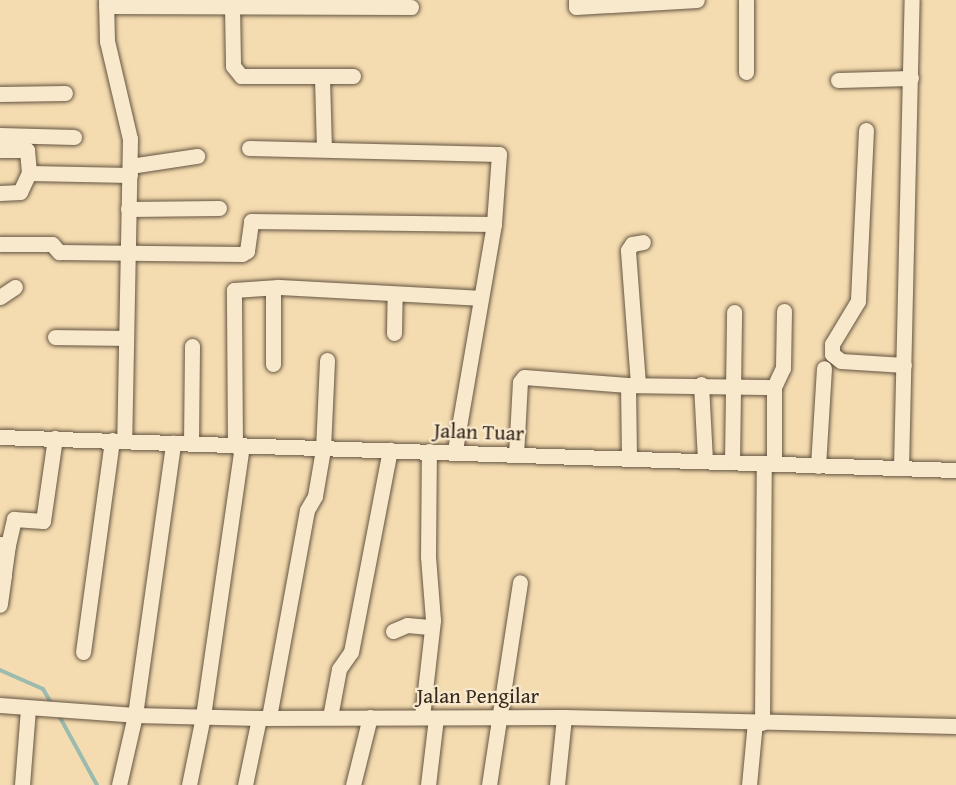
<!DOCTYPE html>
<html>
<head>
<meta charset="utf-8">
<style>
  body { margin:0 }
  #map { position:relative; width:956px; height:785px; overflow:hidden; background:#f5dcb0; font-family:"Gentium Book Plus",serif }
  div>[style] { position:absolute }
  .stream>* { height:4px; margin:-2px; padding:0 2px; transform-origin:2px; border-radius:2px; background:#9cbbaf }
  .roads { filter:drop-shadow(0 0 2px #645442) drop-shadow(0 0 2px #645442) }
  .minor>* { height:15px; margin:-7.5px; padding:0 7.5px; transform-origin:7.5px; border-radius:7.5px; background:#f8e8cc }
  span { translate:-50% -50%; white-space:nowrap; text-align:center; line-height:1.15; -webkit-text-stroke:4.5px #f8e8cc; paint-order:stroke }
  .street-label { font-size:21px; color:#33271e }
</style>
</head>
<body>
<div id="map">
  <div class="stream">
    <i style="left:0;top:670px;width:47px;rotate:23.8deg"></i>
    <i style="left:43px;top:689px;width:16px;rotate:60deg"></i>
    <i style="left:57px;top:712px;width:83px;rotate:61.3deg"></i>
  </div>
  <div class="roads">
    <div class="minor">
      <i style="left:106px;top:0;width:41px;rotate:88.6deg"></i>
      <i style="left:107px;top:41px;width:101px;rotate:76.8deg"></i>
      <i style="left:130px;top:139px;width:302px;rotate:91.1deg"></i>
      <i style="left:576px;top:0;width:7px;rotate:90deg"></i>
      <i style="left:576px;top:7px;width:121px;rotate:-3.3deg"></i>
      <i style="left:746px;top:0;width:72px;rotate:90deg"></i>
      <i style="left:106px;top:6px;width:305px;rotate:0.2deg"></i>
      <i style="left:232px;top:6px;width:60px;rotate:89deg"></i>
      <i style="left:233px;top:66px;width:13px;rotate:51deg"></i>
      <i style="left:241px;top:76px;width:112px"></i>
      <i style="left:322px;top:78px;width:71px;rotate:88.4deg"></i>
      <i style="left:838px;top:80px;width:73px;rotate:-1.6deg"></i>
      <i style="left:0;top:94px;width:65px;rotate:-0.9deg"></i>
      <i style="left:866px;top:130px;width:171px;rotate:92.7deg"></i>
      <i style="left:858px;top:301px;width:50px;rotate:121.2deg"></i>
      <i style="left:832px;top:344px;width:10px;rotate:90deg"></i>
      <i style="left:832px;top:354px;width:11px;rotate:38deg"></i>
      <i style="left:841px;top:361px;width:63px;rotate:3.6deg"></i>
      <i style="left:0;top:135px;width:74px;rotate:1.5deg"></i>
      <i style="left:249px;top:148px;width:250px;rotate:1.4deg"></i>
      <i style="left:499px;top:154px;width:70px;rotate:94.1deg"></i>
      <i style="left:494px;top:224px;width:229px;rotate:99.8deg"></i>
      <i style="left:0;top:150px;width:27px"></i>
      <i style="left:27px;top:150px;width:23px;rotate:85deg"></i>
      <i style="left:130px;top:166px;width:68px;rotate:-8.5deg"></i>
      <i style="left:0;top:193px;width:20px;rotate:-3deg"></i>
      <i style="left:20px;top:192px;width:21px;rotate:-65deg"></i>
      <i style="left:29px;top:173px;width:101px;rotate:1.1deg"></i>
      <i style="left:128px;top:209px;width:91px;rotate:-0.6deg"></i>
      <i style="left:0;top:244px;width:52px"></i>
      <i style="left:52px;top:244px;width:11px;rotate:49deg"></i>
      <i style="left:59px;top:252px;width:183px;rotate:0.6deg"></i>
      <i style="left:242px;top:254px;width:6px;rotate:-31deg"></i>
      <i style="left:247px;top:251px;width:30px;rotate:-82deg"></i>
      <i style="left:251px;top:221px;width:243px;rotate:0.7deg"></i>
      <i style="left:0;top:297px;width:18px;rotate:-34deg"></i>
      <i style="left:394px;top:333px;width:39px;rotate:-89deg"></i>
      <i style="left:55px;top:337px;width:69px;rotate:0.8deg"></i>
      <i style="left:273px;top:364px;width:75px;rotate:-90deg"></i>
      <i style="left:638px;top:384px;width:134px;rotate:-94.3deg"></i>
      <i style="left:628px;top:250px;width:7px;rotate:-56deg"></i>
      <i style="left:632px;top:244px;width:11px;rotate:-10deg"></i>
      <i style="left:701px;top:384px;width:76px;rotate:87deg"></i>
      <i style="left:628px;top:385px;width:73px;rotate:89.2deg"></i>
      <i style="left:0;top:437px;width:957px;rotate:1.98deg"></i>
      <i style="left:191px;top:443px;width:97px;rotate:-89.4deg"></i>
      <i style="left:235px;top:446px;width:156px;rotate:-90.4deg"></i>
      <i style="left:234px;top:290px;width:44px;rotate:-3.9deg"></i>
      <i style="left:278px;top:287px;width:202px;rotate:3.1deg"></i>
      <i style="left:516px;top:455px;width:73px;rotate:-86.9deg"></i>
      <i style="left:520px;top:382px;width:6px;rotate:-51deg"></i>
      <i style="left:524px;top:377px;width:104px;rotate:4.4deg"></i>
      <i style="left:628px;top:385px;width:146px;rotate:0.8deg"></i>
      <i style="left:732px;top:462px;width:150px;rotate:-89.2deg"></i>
      <i style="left:774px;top:464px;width:77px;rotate:-90deg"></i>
      <i style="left:774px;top:387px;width:21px;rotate:-65deg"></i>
      <i style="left:783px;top:368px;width:57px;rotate:-89deg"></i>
      <i style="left:818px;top:466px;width:98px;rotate:-86.5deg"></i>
      <i style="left:901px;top:468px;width:468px;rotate:-88.7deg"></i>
      <i style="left:0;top:544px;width:8px;rotate:7deg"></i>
      <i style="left:8px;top:545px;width:30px;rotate:98deg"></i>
      <i style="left:8px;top:545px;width:27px;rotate:-77deg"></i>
      <i style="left:14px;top:519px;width:29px;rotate:4deg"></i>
      <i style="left:43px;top:521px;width:84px;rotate:-81.8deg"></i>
      <i style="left:0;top:575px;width:4px"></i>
      <i style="left:4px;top:575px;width:30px;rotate:98deg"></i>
      <i style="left:393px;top:631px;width:15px;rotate:-23deg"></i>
      <i style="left:407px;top:625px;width:25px;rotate:5deg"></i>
      <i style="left:83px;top:652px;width:214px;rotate:-82.2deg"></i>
      <i style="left:0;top:705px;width:135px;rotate:4.2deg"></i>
      <i style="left:135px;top:715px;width:124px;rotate:1.4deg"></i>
      <i style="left:259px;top:718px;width:305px;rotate:-0.2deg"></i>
      <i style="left:564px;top:717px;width:392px;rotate:1.3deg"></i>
      <i style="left:269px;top:717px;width:210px;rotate:-79.6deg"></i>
      <i style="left:307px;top:510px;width:16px;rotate:-60deg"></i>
      <i style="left:315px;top:496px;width:48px;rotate:-80.3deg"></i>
      <i style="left:323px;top:449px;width:89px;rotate:-87.4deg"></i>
      <i style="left:330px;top:717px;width:49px;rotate:-79.4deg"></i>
      <i style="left:339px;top:669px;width:21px;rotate:-55deg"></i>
      <i style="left:351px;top:652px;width:206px;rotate:-79.1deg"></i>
      <i style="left:422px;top:717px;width:98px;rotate:-83.5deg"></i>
      <i style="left:433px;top:620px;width:63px;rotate:-94.5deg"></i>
      <i style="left:428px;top:557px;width:106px;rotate:-89.5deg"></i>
      <i style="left:762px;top:723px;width:259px;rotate:-89.6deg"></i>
      <i style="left:22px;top:785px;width:77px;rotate:-85.5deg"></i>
      <i style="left:119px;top:785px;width:72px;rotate:-77.1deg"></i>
      <i style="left:135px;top:715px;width:275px;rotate:-82deg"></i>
      <i style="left:189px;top:785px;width:70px;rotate:-78.5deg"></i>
      <i style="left:203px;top:716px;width:273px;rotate:-81.8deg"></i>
      <i style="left:245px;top:785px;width:68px;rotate:-78.2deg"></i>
      <i style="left:353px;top:785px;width:70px;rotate:-76deg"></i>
      <i style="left:428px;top:785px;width:67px;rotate:-83.2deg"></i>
      <i style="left:489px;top:785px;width:205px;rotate:-81.3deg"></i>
      <i style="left:557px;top:785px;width:68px;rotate:-84.1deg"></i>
      <i style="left:749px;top:785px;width:63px;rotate:-84.6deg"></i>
    </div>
  </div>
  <div class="street-label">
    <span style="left:479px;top:432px;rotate:2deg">Jalan Tuar</span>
    <span style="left:478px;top:696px">Jalan Pengilar</span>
  </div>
</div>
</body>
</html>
